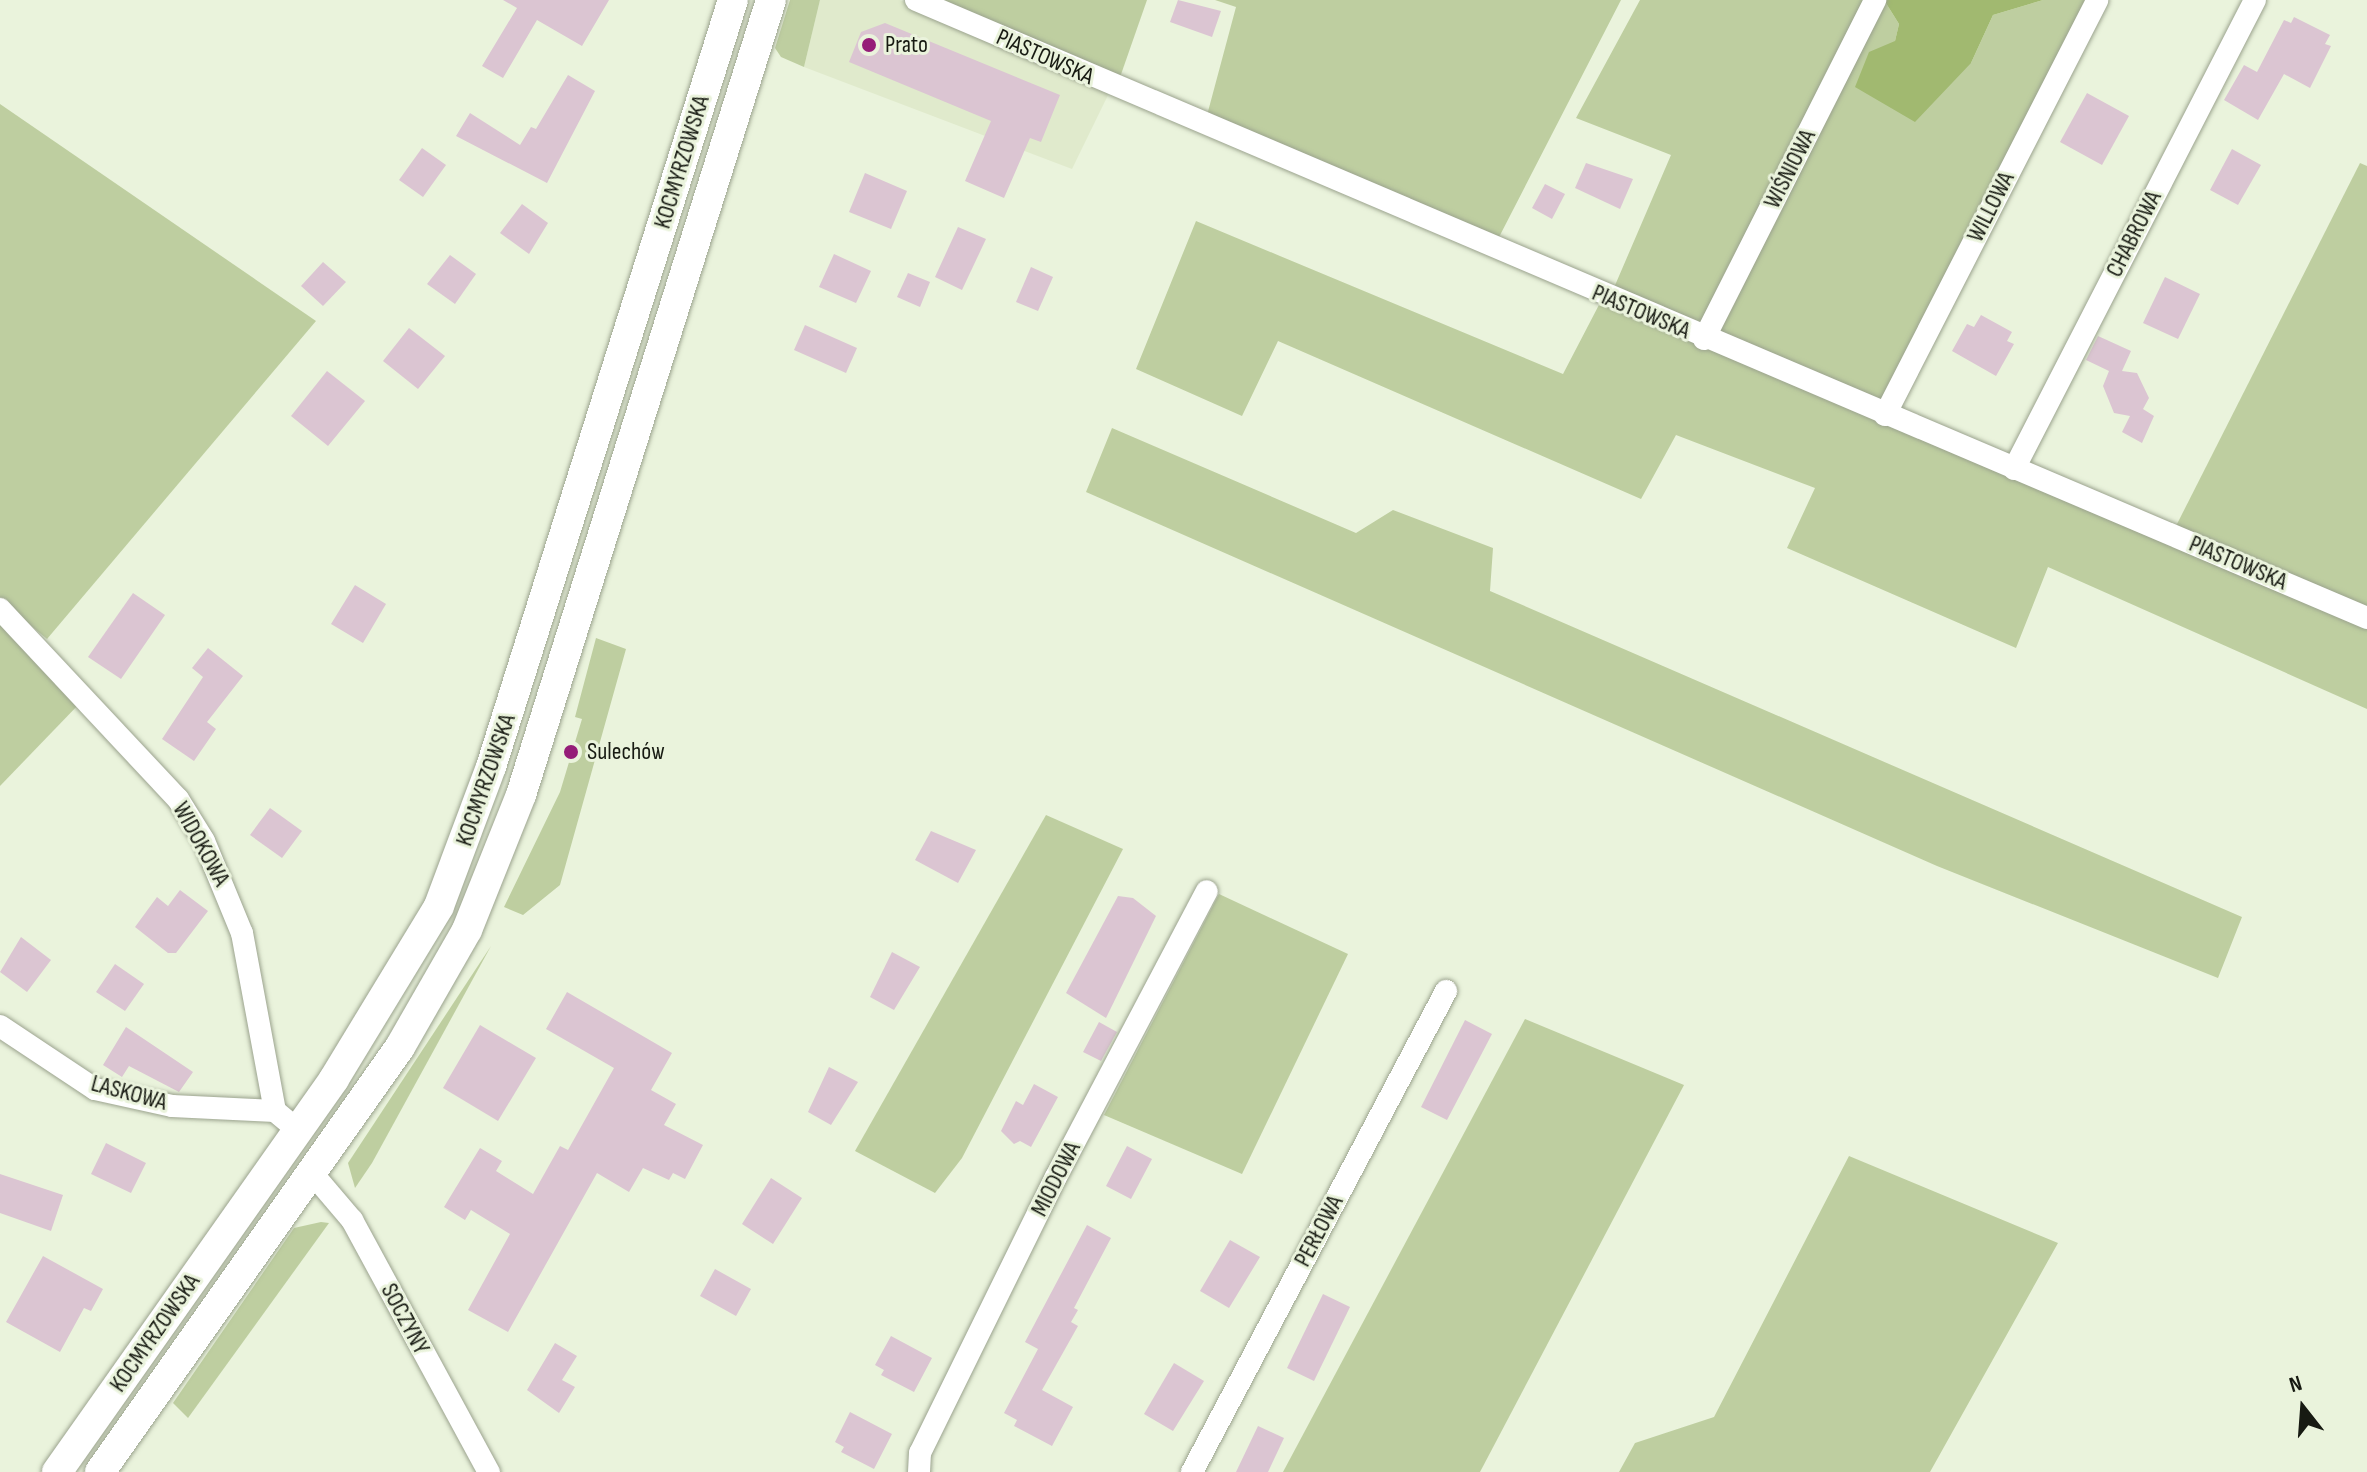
<!DOCTYPE html>
<html>
<head>
<meta charset="utf-8">
<style>
  body { margin:0 }
  #map { position:relative; width:2367px; height:1472px; overflow:hidden; background:#eaf3dc; font-family:"Sofia Sans Condensed",sans-serif }
  div>[style] { position:absolute }
  .built>* { inset:0; background:#e0eacc }
  .green>* { inset:0; background:#becea0 }
  .forest>* { inset:0; background:#a1b970 }
  .building>* { inset:0; background:#dbc5d2 }
  .roads { filter:drop-shadow(0 0 2px #9ba38e) drop-shadow(0 0 2px #9ba38e) }
  .minor>* { height:22px; margin:-11px; padding:0 11px; transform-origin:11px; border-radius:11px; background:#fff }
  .secondary>* { height:30px; margin:-15px; padding:0 15px; transform-origin:15px; border-radius:15px; background:#fff }
  .dots>* { width:22px; height:22px; translate:-50% -50%; box-sizing:border-box; border:4px solid #eaf3dc; border-radius:50% }
  span { translate:-50% -50%; white-space:nowrap; text-align:center; line-height:1.15; -webkit-text-stroke:6px #eaf3dc; paint-order:stroke }
  .poi-label { font-size:24px; color:#171a12 }
  .left { translate:0 -50%; text-align:left }
  .street-label { font-size:24px; color:#171a12 }
  .north { position:absolute; left:2263px; top:1368px; width:80px; height:80px; -webkit-text-stroke:6px #eaf3dc; paint-order:stroke; rotate:343deg; font-size:22px; font-weight:700; line-height:32px; text-align:center; color:#171a12 }
  .north::after { content:''; display:block; margin:auto; width:28px; height:36px; background:#171a12; clip-path:polygon(50% 0,100% 100%,50% 72%,0 100%) }
</style>
</head>
<body>
<div id="map">
  <div class="built">
    <i style="clip-path:polygon(820px 0,900px 0,1110px 91px,1072px 169px,804px 67px)"></i>
  </div>
  <div class="green">
    <i style="clip-path:polygon(790px 0,820px 0,804px 67px,781px 57px,775px 48px)"></i>
    <i style="clip-path:polygon(935px 0,1147px 0,1118px 83px)"></i>
    <i style="clip-path:polygon(1215px 0,1621px 0,1496px 243px,1206px 119px,1236px 7px)"></i>
    <i style="clip-path:polygon(1640px 0,1866px 0,1699px 330px,1613px 290px,1671px 155px,1576px 118px)"></i>
    <i style="clip-path:polygon(1884px 0,1899px 24px,1895px 41px,1971px 63px,1993px 15px,2043px 0,2087px 0,1884px 408px,1712px 337px)"></i>
    <i style="clip-path:polygon(0 104px,316px 321px,47px 639px,0 600px)"></i>
    <i style="clip-path:polygon(2360px 163px,2367px 166px,2367px 609px,2176px 526px)"></i>
    <i style="clip-path:polygon(1196px 221px,1563px 374px,1601px 301px,2367px 626px,2367px 709px,2048px 567px,2016px 648px,1787px 548px,1815px 488px,1676px 435px,1641px 499px,1278px 341px,1242px 416px,1136px 369px)"></i>
    <i style="clip-path:polygon(1112px 428px,1356px 533px,1393px 510px,1493px 548px,1490px 591px,2242px 917px,2218px 978px,1937px 866px,1086px 492px)"></i>
    <i style="clip-path:polygon(0 616px,81px 702px,0 786px)"></i>
    <i style="clip-path:polygon(596px 638px,626px 649px,560px 885px,523px 915px,504px 907px,560px 792px,582px 719px,575px 717px)"></i>
    <i style="clip-path:polygon(1046px 815px,1123px 849px,962px 1158px,935px 1193px,855px 1151px)"></i>
    <i style="clip-path:polygon(1219px 894px,1348px 954px,1242px 1174px,1104px 1115px)"></i>
    <i style="clip-path:polygon(491px 946px,372px 1163px,355px 1188px,348px 1163px)"></i>
    <i style="clip-path:polygon(1525px 1019px,1684px 1085px,1480px 1472px,1283px 1472px)"></i>
    <i style="clip-path:polygon(1849px 1156px,2058px 1243px,1930px 1472px,1619px 1472px,1635px 1443px,1714px 1417px)"></i>
    <i style="clip-path:polygon(321px 1222px,329px 1223px,188px 1418px,173px 1403px,294px 1228px)"></i>
  </div>
  <div class="forest">
    <i style="clip-path:polygon(1884px 0,2043px 0,1993px 15px,1971px 63px,1915px 122px,1855px 87px,1869px 52px,1895px 41px,1899px 24px)"></i>
  </div>
  <div class="building">
    <i style="clip-path:polygon(503px 0,609px 0,582px 46px,537px 20px,503px 78px,482px 66px,517px 8px)"></i>
    <i style="clip-path:polygon(1178px 0,1221px 11px,1212px 37px,1170px 22px)"></i>
    <i style="clip-path:polygon(2294px 17px,2330px 35px,2325px 44px,2331px 46px,2310px 88px,2284px 74px,2258px 120px,2224px 100px,2244px 65px,2257px 72px,2284px 20px,2291px 23px)"></i>
    <i style="clip-path:polygon(885px 23px,1060px 95px,1041px 142px,1030px 138px,1004px 198px,965px 181px,991px 121px,849px 62px,861px 32px)"></i>
    <i style="clip-path:polygon(568px 75px,595px 91px,547px 183px,456px 136px,470px 113px,520px 145px,531px 127px,536px 129px)"></i>
    <i style="clip-path:polygon(2087px 93px,2129px 116px,2102px 165px,2060px 142px)"></i>
    <i style="clip-path:polygon(422px 148px,446px 165px,423px 197px,399px 180px)"></i>
    <i style="clip-path:polygon(2232px 149px,2261px 165px,2238px 205px,2210px 190px)"></i>
    <i style="clip-path:polygon(1586px 163px,1633px 179px,1620px 209px,1575px 188px)"></i>
    <i style="clip-path:polygon(865px 173px,907px 191px,891px 229px,849px 212px)"></i>
    <i style="clip-path:polygon(1545px 184px,1565px 194px,1552px 219px,1532px 208px)"></i>
    <i style="clip-path:polygon(522px 204px,548px 223px,529px 254px,500px 233px)"></i>
    <i style="clip-path:polygon(958px 227px,986px 239px,962px 290px,935px 277px)"></i>
    <i style="clip-path:polygon(834px 254px,871px 271px,856px 303px,819px 287px)"></i>
    <i style="clip-path:polygon(450px 255px,476px 274px,455px 304px,427px 284px)"></i>
    <i style="clip-path:polygon(323px 262px,346px 282px,323px 306px,301px 286px)"></i>
    <i style="clip-path:polygon(1031px 267px,1053px 277px,1038px 311px,1016px 302px)"></i>
    <i style="clip-path:polygon(908px 273px,930px 282px,920px 307px,897px 297px)"></i>
    <i style="clip-path:polygon(2165px 277px,2200px 294px,2178px 339px,2143px 323px)"></i>
    <i style="clip-path:polygon(1981px 315px,2012px 332px,2007px 341px,2014px 344px,1996px 376px,1952px 351px,1967px 324px,1974px 327px)"></i>
    <i style="clip-path:polygon(805px 325px,857px 348px,846px 373px,794px 350px)"></i>
    <i style="clip-path:polygon(409px 328px,445px 356px,418px 389px,383px 361px)"></i>
    <i style="clip-path:polygon(2098px 336px,2131px 351px,2122px 371px,2137px 373px,2149px 398px,2143px 409px,2154px 416px,2142px 443px,2122px 432px,2130px 416px,2114px 413px,2103px 386px,2109px 371px,2086px 360px)"></i>
    <i style="clip-path:polygon(327px 371px,365px 401px,328px 446px,291px 416px)"></i>
    <i style="clip-path:polygon(355px 585px,386px 604px,363px 643px,331px 624px)"></i>
    <i style="clip-path:polygon(133px 593px,165px 615px,121px 679px,88px 657px)"></i>
    <i style="clip-path:polygon(208px 648px,243px 676px,207px 722px,216px 729px,194px 761px,162px 739px,203px 677px,192px 668px)"></i>
    <i style="clip-path:polygon(270px 808px,302px 831px,282px 858px,250px 835px)"></i>
    <i style="clip-path:polygon(931px 831px,976px 850px,958px 883px,915px 860px)"></i>
    <i style="clip-path:polygon(180px 890px,208px 911px,176px 953px,168px 953px,135px 927px,157px 897px,168px 906px)"></i>
    <i style="clip-path:polygon(1118px 896px,1133px 898px,1156px 916px,1106px 1018px,1066px 993px)"></i>
    <i style="clip-path:polygon(21px 937px,51px 960px,27px 992px,0 972px)"></i>
    <i style="clip-path:polygon(892px 952px,920px 967px,894px 1010px,870px 997px)"></i>
    <i style="clip-path:polygon(115px 964px,144px 984px,125px 1011px,96px 992px)"></i>
    <i style="clip-path:polygon(567px 992px,672px 1053px,651px 1090px,676px 1104px,664px 1125px,703px 1145px,685px 1179px,673px 1173px,669px 1180px,643px 1168px,629px 1192px,597px 1173px,508px 1332px,468px 1310px,510px 1234px,471px 1210px,465px 1220px,444px 1207px,480px 1148px,502px 1161px,496px 1171px,533px 1194px,560px 1146px,568px 1150px,614px 1068px,546px 1029px)"></i>
    <i style="clip-path:polygon(1465px 1020px,1492px 1034px,1447px 1120px,1421px 1107px)"></i>
    <i style="clip-path:polygon(1099px 1022px,1117px 1032px,1101px 1061px,1083px 1052px)"></i>
    <i style="clip-path:polygon(480px 1025px,536px 1058px,498px 1121px,443px 1088px)"></i>
    <i style="clip-path:polygon(126px 1027px,193px 1072px,179px 1092px,129px 1066px,122px 1077px,103px 1065px)"></i>
    <i style="clip-path:polygon(829px 1067px,858px 1082px,831px 1125px,808px 1112px)"></i>
    <i style="clip-path:polygon(1034px 1084px,1058px 1097px,1031px 1147px,1020px 1141px,1014px 1144px,1001px 1131px,1016px 1101px,1023px 1105px)"></i>
    <i style="clip-path:polygon(106px 1143px,146px 1163px,131px 1193px,91px 1174px)"></i>
    <i style="clip-path:polygon(1127px 1146px,1152px 1159px,1131px 1199px,1106px 1186px)"></i>
    <i style="clip-path:polygon(0 1174px,63px 1195px,51px 1231px,0 1213px)"></i>
    <i style="clip-path:polygon(771px 1178px,802px 1198px,773px 1244px,742px 1224px)"></i>
    <i style="clip-path:polygon(1087px 1225px,1111px 1238px,1074px 1308px,1078px 1310px,1071px 1322px,1078px 1326px,1042px 1390px,1073px 1407px,1052px 1446px,1014px 1426px,1017px 1420px,1004px 1413px,1038px 1349px,1025px 1342px)"></i>
    <i style="clip-path:polygon(1230px 1240px,1260px 1257px,1229px 1308px,1200px 1291px)"></i>
    <i style="clip-path:polygon(43px 1256px,103px 1289px,91px 1311px,84px 1308px,60px 1352px,6px 1322px)"></i>
    <i style="clip-path:polygon(715px 1269px,751px 1289px,736px 1316px,700px 1296px)"></i>
    <i style="clip-path:polygon(1323px 1294px,1350px 1307px,1314px 1381px,1287px 1368px)"></i>
    <i style="clip-path:polygon(891px 1336px,932px 1358px,914px 1392px,881px 1375px,884px 1370px,875px 1365px)"></i>
    <i style="clip-path:polygon(555px 1343px,577px 1356px,562px 1380px,575px 1387px,559px 1413px,527px 1390px)"></i>
    <i style="clip-path:polygon(1174px 1363px,1204px 1381px,1173px 1431px,1144px 1414px)"></i>
    <i style="clip-path:polygon(850px 1412px,892px 1434px,874px 1469px,841px 1452px,844px 1447px,835px 1442px)"></i>
    <i style="clip-path:polygon(1258px 1426px,1284px 1438px,1268px 1472px,1236px 1472px)"></i>
  </div>
  <div class="roads">
    <div class="minor">
      <i style="left:916px;top:0;width:1577px;rotate:23.07deg"></i>
      <i style="left:1704px;top:339px;width:380px;rotate:-63.2deg"></i>
      <i style="left:1885px;top:415px;width:466px;rotate:-62.9deg"></i>
      <i style="left:2014px;top:469px;width:527px;rotate:-62.8deg"></i>
      <i style="left:0;top:609px;width:260px;rotate:46.9deg"></i>
      <i style="left:178px;top:799px;width:49px;rotate:58.2deg"></i>
      <i style="left:204px;top:841px;width:100px;rotate:67.6deg"></i>
      <i style="left:242px;top:933px;width:181px;rotate:79.5deg"></i>
      <i style="left:275px;top:1111px;width:30px;rotate:40deg"></i>
      <i style="left:0;top:1026px;width:114px;rotate:33.6deg"></i>
      <i style="left:95px;top:1089px;width:79px;rotate:12.4deg"></i>
      <i style="left:172px;top:1106px;width:103px;rotate:2.8deg"></i>
      <i style="left:312px;top:1173px;width:62px;rotate:49.6deg"></i>
      <i style="left:352px;top:1220px;width:287px;rotate:61.5deg"></i>
      <i style="left:919px;top:1472px;width:19px;rotate:-87deg"></i>
      <i style="left:920px;top:1453px;width:308px;rotate:-63.8deg"></i>
      <i style="left:1056px;top:1177px;width:323px;rotate:-62.2deg"></i>
      <i style="left:1192px;top:1472px;width:544px;rotate:-62.16deg"></i>
    </div>
    <div class="secondary">
      <i style="left:57px;top:1472px;width:481px;rotate:-54.8deg"></i>
      <i style="left:334px;top:1079px;width:202px;rotate:-58.7deg"></i>
      <i style="left:439px;top:906px;width:148px;rotate:-69.5deg"></i>
      <i style="left:491px;top:767px;width:804px;rotate:-72.49deg"></i>
      <i style="left:100px;top:1472px;width:520px;rotate:-54.78deg"></i>
      <i style="left:400px;top:1047px;width:135px;rotate:-60.2deg"></i>
      <i style="left:467px;top:930px;width:145px;rotate:-68.2deg"></i>
      <i style="left:521px;top:795px;width:833px;rotate:-72.54deg"></i>
    </div>
  </div>
  <div class="dots">
    <i style="left:869px;top:45px;background:#951d78"></i>
    <i style="left:571px;top:752px;background:#951d78"></i>
  </div>
  <div class="poi-label">
    <span class="left" style="left:885px;top:45px">Prato</span>
    <span class="left" style="left:587px;top:752px">Sulechów</span>
  </div>
  <div class="street-label">
    <span style="left:1045px;top:57px;rotate:24deg">PIASTOWSKA</span>
    <span style="left:682px;top:162px;rotate:-73deg">KOCMYRZOWSKA</span>
    <span style="left:1790px;top:169px;rotate:-63deg">WIŚNIOWA</span>
    <span style="left:1991px;top:207px;rotate:-63deg">WILLOWA</span>
    <span style="left:2134px;top:234px;rotate:-63deg">CHABROWA</span>
    <span style="left:1641px;top:312px;rotate:23deg">PIASTOWSKA</span>
    <span style="left:2238px;top:563px;rotate:23deg">PIASTOWSKA</span>
    <span style="left:486px;top:780px;rotate:-71deg">KOCMYRZOWSKA</span>
    <span style="left:201px;top:844px;rotate:61deg">WIDOKOWA</span>
    <span style="left:129px;top:1093px;rotate:15deg">LASKOWA</span>
    <span style="left:1056px;top:1179px;rotate:-63deg">MIODOWA</span>
    <span style="left:1319px;top:1231px;rotate:-62deg">PERŁOWA</span>
    <span style="left:405px;top:1319px;rotate:62deg">SOCZYNY</span>
    <span style="left:155px;top:1333px;rotate:-55deg">KOCMYRZOWSKA</span>
  </div>
  <div class="north">N</div>
</div>
</body>
</html>
